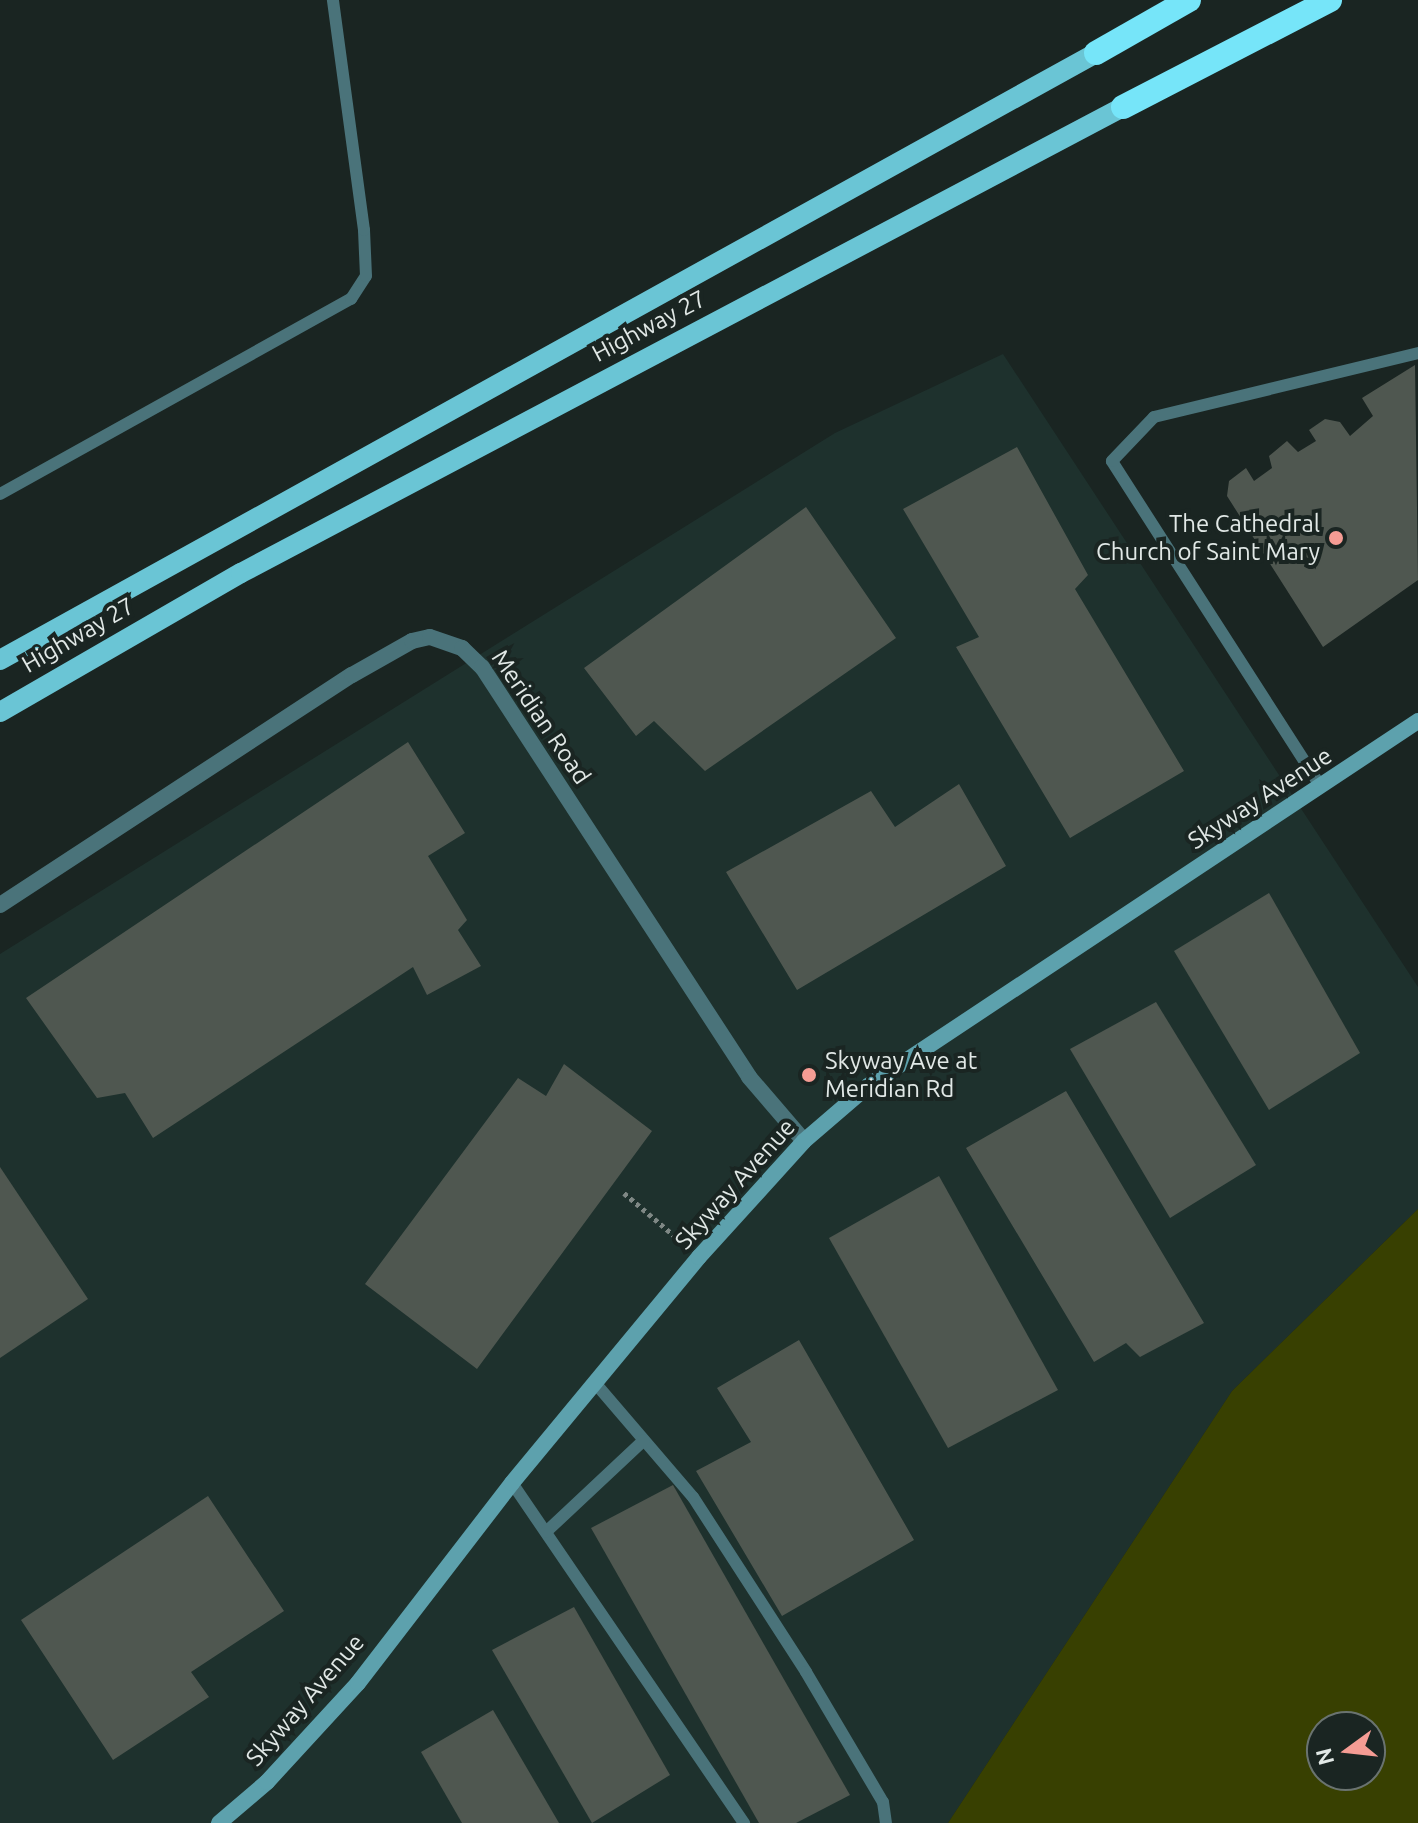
<!DOCTYPE html>
<html>
<head>
<meta charset="utf-8">
<style>
  body { margin:0 }
  #map { position:relative; width:1418px; height:1823px; overflow:hidden; background:#1a2522; font-family:Ubuntu,sans-serif }
  div>[style] { position:absolute }
  .built>* { inset:0; background:#1e312d }
  .green>* { inset:0; background:#384001 }
  .building>* { inset:0; background:#4f5750 }
  .path>* { height:5px; margin-top:-2.5px; transform-origin:0; background:repeating-linear-gradient(90deg,#7f8885 0 4px,transparent 0 8px) }
  .lane>* { height:12px; margin:-6px; padding:0 6px; transform-origin:6px; border-radius:6px; background:#4a737a }
  .street>* { height:16px; margin:-8px; padding:0 8px; transform-origin:8px; border-radius:8px; background:#4a737a }
  .secondary>* { height:16px; margin:-8px; padding:0 8px; transform-origin:8px; border-radius:8px; background:#5da1ad }
  .primary>* { height:20px; margin:-10px; padding:0 10px; transform-origin:10px; border-radius:10px; background:#6ac5d5 }
  .highway>* { height:24px; margin:-12px; padding:0 12px; transform-origin:12px; border-radius:12px; background:#76e5f9 }
  .dots>* { width:22px; height:22px; translate:-50% -50%; box-sizing:border-box; border:4px solid #1a2522; border-radius:50% }
  span { translate:-50% -50%; white-space:nowrap; text-align:center; line-height:1.15; -webkit-text-stroke:8px #1a2522; paint-order:stroke }
  .street-label { font-size:24px; color:#e1e8e6 }
  .poi-label { font-size:24px; color:#e1e8e6 }
  .right { translate:-100% -50%; text-align:right }
  .left { translate:0 -50%; text-align:left }
  .north { position:absolute; left:1306px; top:1711px; width:80px; height:80px; box-sizing:border-box; background:#1a2522; border:2px solid #6a7370; border-radius:50%; rotate:255deg; font-size:22px; font-weight:700; line-height:32px; text-align:center; color:#e1e8e6 }
  .north::after { content:''; display:block; margin:auto; width:28px; height:36px; background:#f59c94; clip-path:polygon(50% 0,100% 100%,50% 72%,0 100%) }
</style>
</head>
<body>
<div id="map">
  <div class="built">
    <i style="clip-path:polygon(1003px 354px,1418px 987px,1418px 1209px,1232px 1391px,948px 1823px,0 1823px,0 954px,835px 433px)"></i>
  </div>
  <div class="green">
    <i style="clip-path:polygon(evenodd,1418px 1209px,1418px 1823px,948px 1823px,1232px 1391px,1418px 1209px,1322px 1727px,1370px 1727px,1370px 1775px,1322px 1775px,1322px 1727px)"></i>
  </div>
  <div class="building">
    <i style="clip-path:polygon(1415px 365px,1418px 580px,1323px 647px,1227px 496px,1229px 481px,1246px 468px,1254px 481px,1272px 468px,1269px 456px,1287px 441px,1298px 452px,1316px 441px,1309px 430px,1325px 419px,1340px 422px,1350px 436px,1373px 416px,1362px 398px)"></i>
    <i style="clip-path:polygon(1017px 447px,1088px 575px,1075px 589px,1184px 771px,1070px 838px,956px 647px,979px 637px,903px 509px)"></i>
    <i style="clip-path:polygon(806px 507px,896px 638px,705px 771px,654px 721px,636px 736px,584px 668px)"></i>
    <i style="clip-path:polygon(408px 742px,465px 833px,428px 856px,467px 920px,458px 930px,481px 966px,427px 995px,413px 967px,153px 1138px,125px 1093px,97px 1098px,26px 998px)"></i>
    <i style="clip-path:polygon(959px 784px,1006px 866px,797px 990px,726px 872px,871px 791px,895px 827px)"></i>
    <i style="clip-path:polygon(1269px 893px,1360px 1053px,1269px 1110px,1174px 951px)"></i>
    <i style="clip-path:polygon(1156px 1002px,1256px 1165px,1170px 1218px,1070px 1049px)"></i>
    <i style="clip-path:polygon(564px 1064px,652px 1131px,477px 1369px,365px 1284px,518px 1078px,546px 1096px)"></i>
    <i style="clip-path:polygon(1066px 1091px,1204px 1323px,1140px 1357px,1126px 1343px,1094px 1362px,966px 1148px)"></i>
    <i style="clip-path:polygon(0 1167px,88px 1299px,0 1358px)"></i>
    <i style="clip-path:polygon(939px 1176px,1058px 1390px,948px 1448px,829px 1238px)"></i>
    <i style="clip-path:polygon(799px 1340px,914px 1540px,782px 1616px,696px 1471px,751px 1442px,717px 1388px)"></i>
    <i style="clip-path:polygon(673px 1485px,850px 1795px,796px 1823px,759px 1823px,591px 1528px)"></i>
    <i style="clip-path:polygon(208px 1496px,284px 1611px,191px 1672px,209px 1697px,113px 1760px,21px 1620px)"></i>
    <i style="clip-path:polygon(574px 1607px,670px 1775px,592px 1823px,492px 1650px)"></i>
    <i style="clip-path:polygon(493px 1710px,559px 1823px,462px 1823px,421px 1752px)"></i>
  </div>
  <div class="path">
    <i style="left:624px;top:1193px;width:79px;rotate:40.4deg"></i>
  </div>
  <div class="lane">
    <i style="left:0;top:494px;width:402px;rotate:-29.1deg"></i>
    <i style="left:351px;top:299px;width:27px;rotate:-57deg"></i>
    <i style="left:366px;top:276px;width:46px;rotate:-92.5deg"></i>
    <i style="left:364px;top:230px;width:232px;rotate:-97.7deg"></i>
    <i style="left:1321px;top:787px;width:387px;rotate:-122.7deg"></i>
    <i style="left:1112px;top:461px;width:61px;rotate:-46.3deg"></i>
    <i style="left:1154px;top:417px;width:272px;rotate:-13.6deg"></i>
    <i style="left:596px;top:1384px;width:149px;rotate:49.4deg"></i>
    <i style="left:693px;top:1497px;width:208px;rotate:57.1deg"></i>
    <i style="left:806px;top:1672px;width:151px;rotate:59.4deg"></i>
    <i style="left:883px;top:1802px;width:21px;rotate:82deg"></i>
    <i style="left:512px;top:1483px;width:412px;rotate:55.7deg"></i>
    <i style="left:546px;top:1532px;width:134px;rotate:-43.2deg"></i>
  </div>
  <div class="street">
    <i style="left:0;top:905px;width:420px;rotate:-33.2deg"></i>
    <i style="left:352px;top:675px;width:69px;rotate:-29.5deg"></i>
    <i style="left:412px;top:641px;width:18px;rotate:-13deg"></i>
    <i style="left:430px;top:637px;width:34px;rotate:19deg"></i>
    <i style="left:462px;top:648px;width:28px;rotate:44deg"></i>
    <i style="left:482px;top:667px;width:489px;rotate:56.9deg"></i>
    <i style="left:749px;top:1077px;width:84px;rotate:49.3deg"></i>
  </div>
  <div class="secondary">
    <i style="left:219px;top:1823px;width:63px;rotate:-40.5deg"></i>
    <i style="left:267px;top:1782px;width:134px;rotate:-47.4deg"></i>
    <i style="left:358px;top:1683px;width:252px;rotate:-52.4deg"></i>
    <i style="left:512px;top:1483px;width:293px;rotate:-50.4deg"></i>
    <i style="left:699px;top:1257px;width:156px;rotate:-47.8deg"></i>
    <i style="left:804px;top:1141px;width:84px;rotate:-40.7deg"></i>
    <i style="left:868px;top:1086px;width:660px;rotate:-33.57deg"></i>
  </div>
  <div class="primary">
    <i style="left:0;top:660px;width:1253px;rotate:-28.98deg"></i>
    <i style="left:0;top:712px;width:278px;rotate:-30deg"></i>
    <i style="left:241px;top:573px;width:998px;rotate:-27.85deg"></i>
  </div>
  <div class="highway">
    <i style="left:1096px;top:53px;width:107px;rotate:-29.7deg"></i>
    <i style="left:1123px;top:107px;width:233px;rotate:-27.3deg"></i>
  </div>
  <div class="dots">
    <i style="left:1336px;top:538px;background:#f59c94"></i>
    <i style="left:809px;top:1075px;background:#f59c94"></i>
  </div>
  <div class="street-label">
    <span style="left:649px;top:326px;rotate:-28deg">Highway 27</span>
    <span style="left:78px;top:635px;rotate:-30deg">Highway 27</span>
    <span style="left:541px;top:717px;rotate:56deg">Meridian Road</span>
    <span style="left:1260px;top:798px;rotate:-33deg">Skyway Avenue</span>
    <span style="left:735px;top:1184px;rotate:-48deg">Skyway Avenue</span>
    <span style="left:305px;top:1700px;rotate:-49deg">Skyway Avenue</span>
  </div>
  <div class="poi-label">
    <span class="right" style="left:1320px;top:538px">The Cathedral<br>Church of Saint Mary</span>
    <span class="left" style="left:825px;top:1075px">Skyway Ave at<br>Meridian Rd</span>
  </div>
  <div class="north">N</div>
</div>
</body>
</html>
